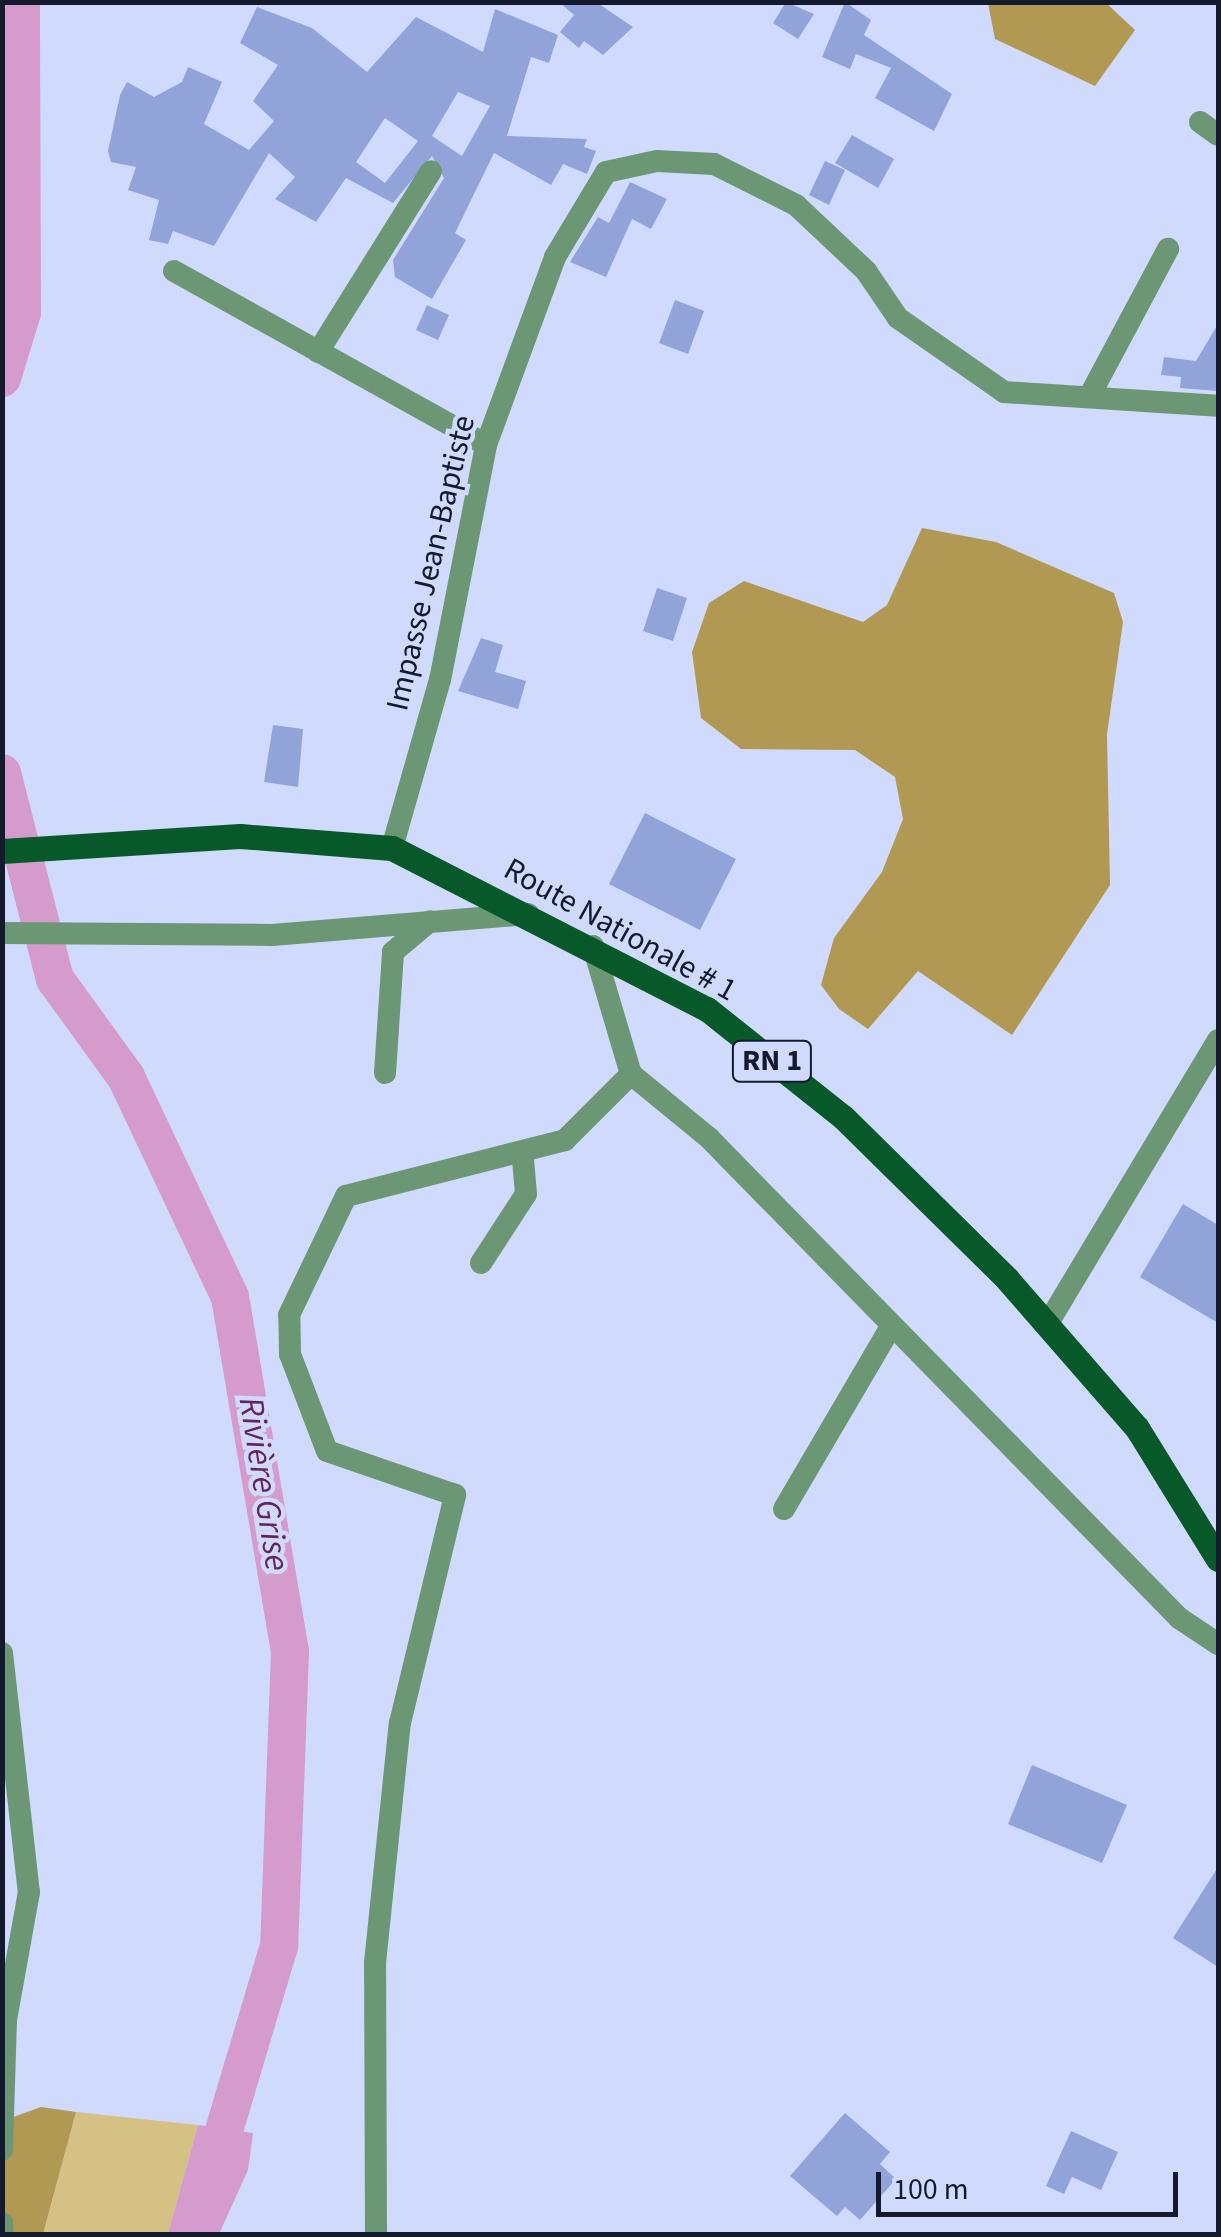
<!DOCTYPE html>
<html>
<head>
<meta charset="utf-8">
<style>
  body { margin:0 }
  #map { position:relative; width:1221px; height:2237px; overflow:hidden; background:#cfdafc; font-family:"Source Sans 3",sans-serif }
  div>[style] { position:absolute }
  .green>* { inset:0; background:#d6c184 }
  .forest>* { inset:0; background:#b19953 }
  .water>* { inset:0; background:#d59bcd }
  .river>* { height:38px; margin:-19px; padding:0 19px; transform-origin:19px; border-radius:19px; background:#d59bcd }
  .building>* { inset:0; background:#92a3d9 }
  .minor>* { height:22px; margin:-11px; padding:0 11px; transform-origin:11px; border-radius:11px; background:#6b9775 }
  .primary>* { height:25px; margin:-12.5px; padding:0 12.5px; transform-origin:12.5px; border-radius:12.5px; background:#08592a }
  span { translate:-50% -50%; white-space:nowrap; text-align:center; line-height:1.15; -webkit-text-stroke:9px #cfdafc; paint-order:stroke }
  .shield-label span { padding:2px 8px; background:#cfdafc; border:2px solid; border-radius:8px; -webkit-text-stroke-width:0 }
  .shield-label { font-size:30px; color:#141a2e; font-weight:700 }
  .street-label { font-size:32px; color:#141a2e }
  .water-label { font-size:35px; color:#662361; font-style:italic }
  .frame { position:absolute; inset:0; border:5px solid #141a2e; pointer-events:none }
  .scale { position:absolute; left:876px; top:2172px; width:302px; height:45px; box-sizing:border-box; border:5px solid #141a2e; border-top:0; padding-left:12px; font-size:30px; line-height:35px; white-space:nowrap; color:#141a2e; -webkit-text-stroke:8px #cfdafc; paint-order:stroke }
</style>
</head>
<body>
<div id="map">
  <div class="green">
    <i style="clip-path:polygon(76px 2112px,198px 2125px,168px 2234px,43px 2234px)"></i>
  </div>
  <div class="forest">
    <i style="clip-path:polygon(988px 3px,1106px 3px,1135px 30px,1095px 86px,995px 39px)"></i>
    <i style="clip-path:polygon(922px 528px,996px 542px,1114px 593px,1123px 622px,1107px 734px,1110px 885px,1012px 1035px,918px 971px,868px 1029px,839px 1009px,821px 985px,834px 938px,882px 872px,903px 819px,895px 777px,855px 750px,741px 749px,701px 718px,692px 652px,709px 603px,744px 581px,863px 622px,887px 605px)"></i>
    <i style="clip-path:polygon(41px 2107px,76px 2112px,43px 2234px,3px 2234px,2px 2121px)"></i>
  </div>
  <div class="water">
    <i style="clip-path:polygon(198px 2125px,253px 2133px,248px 2170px,219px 2234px,168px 2234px)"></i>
  </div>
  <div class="river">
    <i style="left:2px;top:378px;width:69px;rotate:-73.1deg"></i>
    <i style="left:22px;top:312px;width:310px;rotate:-90.2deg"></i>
    <i style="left:2px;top:773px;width:213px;rotate:75.6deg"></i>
    <i style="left:55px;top:979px;width:121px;rotate:54.1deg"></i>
    <i style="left:126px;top:1077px;width:243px;rotate:64.7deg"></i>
    <i style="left:230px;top:1297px;width:359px;rotate:80.4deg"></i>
    <i style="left:290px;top:1651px;width:295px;rotate:92.1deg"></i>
    <i style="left:279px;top:1946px;width:301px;rotate:106.6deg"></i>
  </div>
  <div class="building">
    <i style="clip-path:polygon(559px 2px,596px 2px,633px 27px,603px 55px,584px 41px,579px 48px,560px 32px,574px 15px)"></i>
    <i style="clip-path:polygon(786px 2px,814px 14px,798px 39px,773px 23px)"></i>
    <i style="clip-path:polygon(845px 2px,871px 20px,864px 35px,952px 94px,934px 131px,875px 98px,891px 68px,856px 54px,850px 69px,822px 57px)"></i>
    <i style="clip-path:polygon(evenodd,257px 7px,312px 28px,367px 72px,416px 17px,483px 52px,495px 9px,558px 35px,549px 63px,531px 57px,507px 136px,587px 139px,584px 147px,596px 151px,587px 174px,563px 164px,551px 185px,494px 153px,455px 233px,466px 240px,432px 299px,395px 277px,393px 260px,444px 178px,432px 156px,393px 203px,346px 178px,316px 222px,275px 199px,295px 177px,269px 153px,214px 246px,173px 231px,168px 244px,149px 240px,159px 200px,128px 190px,136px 167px,111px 162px,108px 151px,120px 95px,127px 82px,154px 97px,182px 82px,188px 67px,222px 82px,204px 124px,249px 150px,274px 121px,253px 101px,278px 65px,240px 43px,257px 7px,458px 92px,490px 106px,462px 156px,432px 136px,458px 92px,257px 7px,385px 118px,418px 141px,385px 183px,356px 162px,385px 118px)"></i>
    <i style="clip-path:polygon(852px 135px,894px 159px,878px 188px,835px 163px)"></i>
    <i style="clip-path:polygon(825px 161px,845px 170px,829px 205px,809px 195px)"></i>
    <i style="clip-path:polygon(630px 182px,667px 199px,651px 229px,632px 219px,606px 277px,570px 262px,598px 217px,609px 223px)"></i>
    <i style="clip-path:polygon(675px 300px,704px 311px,688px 354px,659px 343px)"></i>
    <i style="clip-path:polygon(427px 305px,449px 315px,438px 340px,416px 330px)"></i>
    <i style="clip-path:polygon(1218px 324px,1218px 391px,1180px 388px,1181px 377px,1161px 375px,1164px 357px,1196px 361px)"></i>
    <i style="clip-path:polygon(657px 588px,687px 598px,673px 641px,643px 631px)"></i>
    <i style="clip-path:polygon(481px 638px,503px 645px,495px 672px,526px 681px,518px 709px,458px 691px)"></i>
    <i style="clip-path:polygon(273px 725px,303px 729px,298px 787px,264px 782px)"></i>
    <i style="clip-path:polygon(645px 813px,736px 859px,700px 930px,609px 884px)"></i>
    <i style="clip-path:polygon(1183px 1204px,1218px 1225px,1218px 1323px,1140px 1277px)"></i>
    <i style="clip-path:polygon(1032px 1765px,1127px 1805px,1102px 1863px,1008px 1824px)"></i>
    <i style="clip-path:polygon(1218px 1867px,1218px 1967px,1173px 1938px)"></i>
    <i style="clip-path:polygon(845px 2113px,890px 2152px,880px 2164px,896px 2179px,860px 2220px,845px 2207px,837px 2216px,790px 2176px)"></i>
    <i style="clip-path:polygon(1071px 2131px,1118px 2152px,1101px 2190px,1072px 2177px,1064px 2194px,1046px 2186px)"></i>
  </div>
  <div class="minor">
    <i style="left:1200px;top:122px;width:22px;rotate:36deg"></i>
    <i style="left:174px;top:271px;width:357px;rotate:29.1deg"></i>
    <i style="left:318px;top:352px;width:213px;rotate:-58deg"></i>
    <i style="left:1089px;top:397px;width:168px;rotate:-61.9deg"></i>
    <i style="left:392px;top:848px;width:175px;rotate:-74.1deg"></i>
    <i style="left:440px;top:680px;width:239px;rotate:-78.9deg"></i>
    <i style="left:486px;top:445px;width:200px;rotate:-69.8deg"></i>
    <i style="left:555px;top:257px;width:99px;rotate:-59deg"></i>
    <i style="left:606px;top:172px;width:52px;rotate:-12.2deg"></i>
    <i style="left:657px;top:161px;width:57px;rotate:3deg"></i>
    <i style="left:714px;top:164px;width:92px;rotate:26.6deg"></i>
    <i style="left:796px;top:205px;width:96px;rotate:43.3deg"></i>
    <i style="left:866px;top:271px;width:57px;rotate:55.8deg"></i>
    <i style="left:898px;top:318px;width:129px;rotate:34.9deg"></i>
    <i style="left:1004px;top:392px;width:214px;rotate:3.7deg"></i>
    <i style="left:2px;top:933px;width:270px;rotate:0.4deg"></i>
    <i style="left:272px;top:935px;width:257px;rotate:-4.7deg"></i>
    <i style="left:593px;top:946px;width:134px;rotate:73.5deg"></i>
    <i style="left:631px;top:1074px;width:101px;rotate:39.4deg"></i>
    <i style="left:709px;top:1138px;width:672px;rotate:45.6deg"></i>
    <i style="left:1179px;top:1618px;width:47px;rotate:33.7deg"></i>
    <i style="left:385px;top:1073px;width:121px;rotate:-86.2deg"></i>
    <i style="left:393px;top:952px;width:48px;rotate:-40deg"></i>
    <i style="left:481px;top:1263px;width:82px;rotate:-56.9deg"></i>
    <i style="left:526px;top:1194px;width:37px;rotate:-95deg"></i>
    <i style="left:1048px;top:1323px;width:330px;rotate:-59deg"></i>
    <i style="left:784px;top:1509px;width:208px;rotate:-59.6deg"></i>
    <i style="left:2px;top:1653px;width:241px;rotate:83.6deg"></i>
    <i style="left:29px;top:1892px;width:130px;rotate:100.2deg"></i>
    <i style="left:6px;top:2020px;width:130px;rotate:91.8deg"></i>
    <i style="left:2px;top:2223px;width:11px;rotate:85deg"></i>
    <i style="left:376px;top:2234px;width:271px;rotate:-90.2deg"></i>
    <i style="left:375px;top:1963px;width:241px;rotate:-84.1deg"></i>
    <i style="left:400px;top:1723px;width:235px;rotate:-76.4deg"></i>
    <i style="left:455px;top:1495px;width:135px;rotate:-161deg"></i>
    <i style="left:327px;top:1451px;width:104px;rotate:-110.9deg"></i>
    <i style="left:290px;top:1354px;width:39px;rotate:-91deg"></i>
    <i style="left:289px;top:1315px;width:132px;rotate:-64.4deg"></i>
    <i style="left:346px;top:1196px;width:226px;rotate:-14.3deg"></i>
    <i style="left:565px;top:1140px;width:93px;rotate:-45deg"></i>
  </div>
  <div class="primary">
    <i style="left:2px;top:851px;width:238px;rotate:-3.6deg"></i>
    <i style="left:240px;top:836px;width:152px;rotate:4.5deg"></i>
    <i style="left:392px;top:848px;width:354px;rotate:27.1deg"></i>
    <i style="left:707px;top:1009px;width:174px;rotate:38.5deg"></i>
    <i style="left:843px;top:1117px;width:231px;rotate:44.6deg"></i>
    <i style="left:1007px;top:1279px;width:198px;rotate:48.9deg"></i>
    <i style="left:1137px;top:1428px;width:154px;rotate:58.3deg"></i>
  </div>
  <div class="shield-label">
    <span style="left:772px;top:1061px">RN 1</span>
  </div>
  <div class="street-label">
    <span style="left:431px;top:563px;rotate:-77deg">Impasse Jean-Baptiste</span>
    <span style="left:620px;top:930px;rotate:29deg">Route Nationale # 1</span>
  </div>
  <div class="water-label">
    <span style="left:264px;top:1484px;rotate:81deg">Rivière Grise</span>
  </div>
  <div class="frame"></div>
  <div class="scale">100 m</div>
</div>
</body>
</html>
